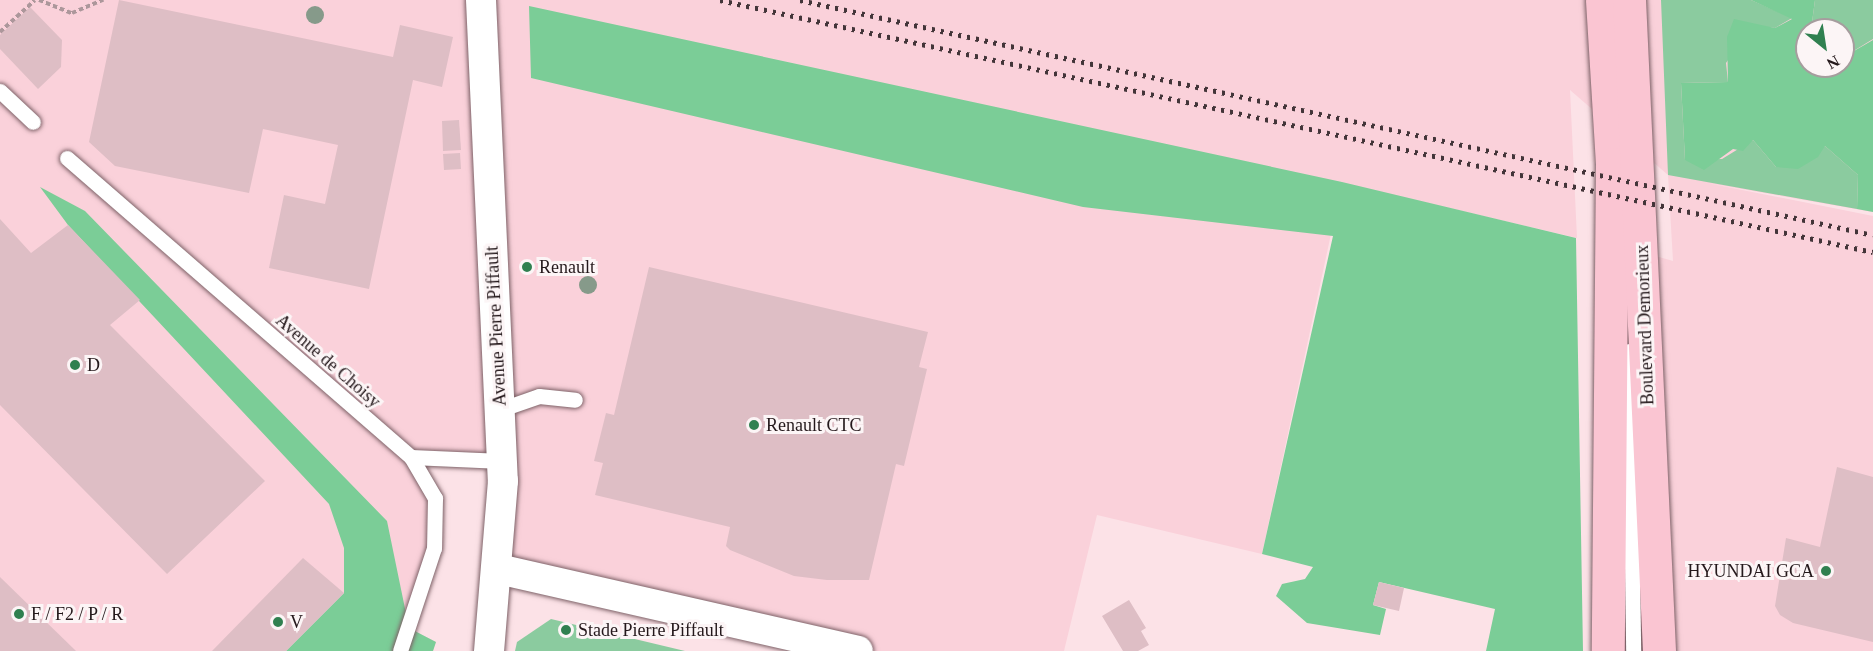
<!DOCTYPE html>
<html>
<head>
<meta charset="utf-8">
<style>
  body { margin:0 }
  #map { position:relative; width:1873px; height:651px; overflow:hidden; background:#fce2e7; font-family:"Times New Roman",serif }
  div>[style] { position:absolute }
  .built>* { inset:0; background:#fad1da }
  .green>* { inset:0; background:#8bcb9f }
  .forest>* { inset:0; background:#7bcd97 }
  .building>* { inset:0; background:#debec5 }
  .path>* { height:4px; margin-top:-2px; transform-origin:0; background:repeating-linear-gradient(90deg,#ac979b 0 4.5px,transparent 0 7.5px) }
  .roads { filter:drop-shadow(0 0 2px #7e6268) drop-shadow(0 0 2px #7e6268) }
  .service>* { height:15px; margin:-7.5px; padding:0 7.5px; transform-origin:7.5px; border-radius:7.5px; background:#fff }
  .minor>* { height:30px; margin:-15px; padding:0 15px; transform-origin:15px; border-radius:15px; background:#fff }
  .primary>* { height:33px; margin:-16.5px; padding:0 16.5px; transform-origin:16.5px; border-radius:16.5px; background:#fac5d2 }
  .rail>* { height:4.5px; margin-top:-2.25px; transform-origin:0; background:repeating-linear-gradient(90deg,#433539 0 3px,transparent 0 9px) }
  .trees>* { width:18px; height:18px; margin:-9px; border-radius:50%; background:#869a8a }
  .dots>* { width:16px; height:16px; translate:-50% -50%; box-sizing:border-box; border:3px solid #fcf5f6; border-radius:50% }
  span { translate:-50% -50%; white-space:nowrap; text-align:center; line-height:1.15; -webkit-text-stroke:6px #fcf5f6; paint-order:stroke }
  .poi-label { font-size:18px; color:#24181b }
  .left { translate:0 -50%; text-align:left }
  .right { translate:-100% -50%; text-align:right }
  .street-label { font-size:18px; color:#24181b }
  .north { position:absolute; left:1795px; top:18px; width:60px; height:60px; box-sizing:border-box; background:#fcf5f6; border:2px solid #a69d9e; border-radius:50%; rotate:150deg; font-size:16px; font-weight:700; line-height:24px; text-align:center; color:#24181b }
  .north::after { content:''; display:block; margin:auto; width:21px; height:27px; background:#308050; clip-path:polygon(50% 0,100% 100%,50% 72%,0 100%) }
</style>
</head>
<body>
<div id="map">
  <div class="built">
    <i style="clip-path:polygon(evenodd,0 0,1873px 0,1873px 212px,1707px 183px,1873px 216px,1873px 651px,1633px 651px,1628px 248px,1673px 261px,1668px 175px,1570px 90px,1577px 238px,1342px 183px,1262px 554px,1097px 515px,1064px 651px,858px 651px,498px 569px,502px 461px,412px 457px,435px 498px,434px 548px,409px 628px,436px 642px,433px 651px,0 651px,0 0,1807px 30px,1843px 30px,1843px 66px,1807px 66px,1807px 30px)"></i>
  </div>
  <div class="green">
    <i style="clip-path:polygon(1661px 0,1751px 0,1792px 18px,1775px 28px,1752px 25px,1726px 63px,1728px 82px,1681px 83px,1685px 160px,1722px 159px,1753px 140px,1776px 167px,1825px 146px,1858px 175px,1857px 209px,1668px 175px)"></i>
    <i style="clip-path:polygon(1815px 0,1873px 0,1873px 39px,1847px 55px,1843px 63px,1843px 30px,1811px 30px)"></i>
    <i style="clip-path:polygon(551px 619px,685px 651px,515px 651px,517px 642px)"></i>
  </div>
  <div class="forest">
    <i style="clip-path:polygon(1751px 0,1815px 0,1811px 30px,1807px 30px,1807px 66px,1818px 66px,1837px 75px,1847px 55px,1873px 40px,1873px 212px,1857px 209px,1858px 175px,1825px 146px,1818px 157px,1798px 169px,1776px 167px,1753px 140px,1743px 151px,1733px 149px,1704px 170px,1685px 160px,1681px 83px,1728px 82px,1727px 37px,1734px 19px,1775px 28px,1792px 19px)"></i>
    <i style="clip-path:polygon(529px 6px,1342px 182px,1576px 238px,1583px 651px,1486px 651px,1495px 609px,1379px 582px,1373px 605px,1386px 609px,1380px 635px,1307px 623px,1276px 596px,1282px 584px,1305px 579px,1313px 567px,1262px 554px,1333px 236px,1083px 207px,531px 78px)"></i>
    <i style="clip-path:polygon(40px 187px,85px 211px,387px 521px,409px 628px,436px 642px,433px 651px,286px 651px,344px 593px,344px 548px,329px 504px,68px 225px)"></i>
  </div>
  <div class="building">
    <i style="clip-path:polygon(119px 0,393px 57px,400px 25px,453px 37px,442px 87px,413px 80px,369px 289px,269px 268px,284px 195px,325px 204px,338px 145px,263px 129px,249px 193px,115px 166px,89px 142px)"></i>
    <i style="clip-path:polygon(30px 7px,62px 40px,61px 67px,38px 89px,0 49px,0 35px)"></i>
    <i style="clip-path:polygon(459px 120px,461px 150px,443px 151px,442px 121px)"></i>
    <i style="clip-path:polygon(460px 153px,461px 169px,444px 170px,443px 154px)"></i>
    <i style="clip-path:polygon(0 219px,31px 253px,68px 225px,140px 300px,110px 325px,265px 481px,167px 574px,0 405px)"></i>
    <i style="clip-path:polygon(649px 267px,928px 332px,919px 367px,927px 369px,904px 466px,896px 464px,869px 580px,827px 580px,794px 576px,730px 550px,726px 546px,730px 527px,595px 495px,603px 463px,594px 461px,606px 413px,614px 415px)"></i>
    <i style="clip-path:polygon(1837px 467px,1873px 477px,1873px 642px,1793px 623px,1780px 615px,1775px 606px,1786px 538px,1820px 547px)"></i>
    <i style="clip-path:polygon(303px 558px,344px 593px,286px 651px,212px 651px)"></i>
    <i style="clip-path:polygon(0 577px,76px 651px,0 651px)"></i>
    <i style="clip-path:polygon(1379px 582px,1404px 588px,1399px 611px,1373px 605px)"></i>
    <i style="clip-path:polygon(1129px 600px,1146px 628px,1141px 631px,1149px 645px,1138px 651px,1123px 651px,1102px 616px)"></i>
  </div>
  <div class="path">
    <i style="left:39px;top:0;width:35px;rotate:22deg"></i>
    <i style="left:72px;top:13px;width:34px;rotate:-23deg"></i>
    <i style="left:0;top:32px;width:47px;rotate:-42.4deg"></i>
  </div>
  <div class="roads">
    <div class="service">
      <i style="left:0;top:91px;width:45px;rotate:43.2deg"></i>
      <i style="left:67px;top:158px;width:456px;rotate:41deg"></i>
      <i style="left:411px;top:457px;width:48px;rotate:59.7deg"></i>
      <i style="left:435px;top:498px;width:50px;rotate:91.1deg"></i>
      <i style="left:434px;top:548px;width:108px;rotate:108.3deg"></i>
      <i style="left:1629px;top:351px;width:300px;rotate:89.2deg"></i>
      <i style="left:499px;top:410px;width:42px;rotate:-19.3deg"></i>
      <i style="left:539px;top:396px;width:36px;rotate:6deg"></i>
      <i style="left:411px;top:457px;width:91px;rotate:2.5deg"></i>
    </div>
    <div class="minor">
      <i style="left:481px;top:0;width:482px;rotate:87.4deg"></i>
      <i style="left:503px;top:481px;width:171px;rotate:94.7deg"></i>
      <i style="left:498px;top:569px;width:369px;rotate:12.8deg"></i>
    </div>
    <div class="primary">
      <i style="left:1602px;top:0;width:164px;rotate:86.5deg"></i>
      <i style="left:1612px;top:164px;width:487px;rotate:90.5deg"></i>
      <i style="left:1629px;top:0;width:652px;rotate:87.36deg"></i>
    </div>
  </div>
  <div class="rail">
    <i style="left:720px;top:0;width:1180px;rotate:12.33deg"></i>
    <i style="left:800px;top:0;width:1098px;rotate:12.35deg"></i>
  </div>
  <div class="trees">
    <i style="left:315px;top:15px"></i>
    <i style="left:588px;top:285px"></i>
  </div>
  <div class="dots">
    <i style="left:527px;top:267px;background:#308050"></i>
    <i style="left:75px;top:365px;background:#308050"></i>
    <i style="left:754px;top:425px;background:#308050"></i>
    <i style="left:1826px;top:571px;background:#308050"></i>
    <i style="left:19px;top:614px;background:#308050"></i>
    <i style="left:278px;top:622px;background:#308050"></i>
    <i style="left:566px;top:630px;background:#308050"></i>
  </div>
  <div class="poi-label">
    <span class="left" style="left:539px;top:267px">Renault</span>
    <span class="left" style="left:87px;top:365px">D</span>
    <span class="left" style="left:766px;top:425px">Renault CTC</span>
    <span class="right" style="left:1814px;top:571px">HYUNDAI GCA</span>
    <span class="left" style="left:31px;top:614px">F / F2 / P / R</span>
    <span class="left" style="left:290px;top:622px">V</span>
    <span class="left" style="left:578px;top:630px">Stade Pierre Piffault</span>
  </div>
  <div class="street-label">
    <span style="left:1645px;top:325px;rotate:-92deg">Boulevard Demorieux</span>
    <span style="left:496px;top:326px;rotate:-93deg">Avenue Pierre Piffault</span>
    <span style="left:328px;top:361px;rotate:41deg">Avenue de Choisy</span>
  </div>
  <div class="north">N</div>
</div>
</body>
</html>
